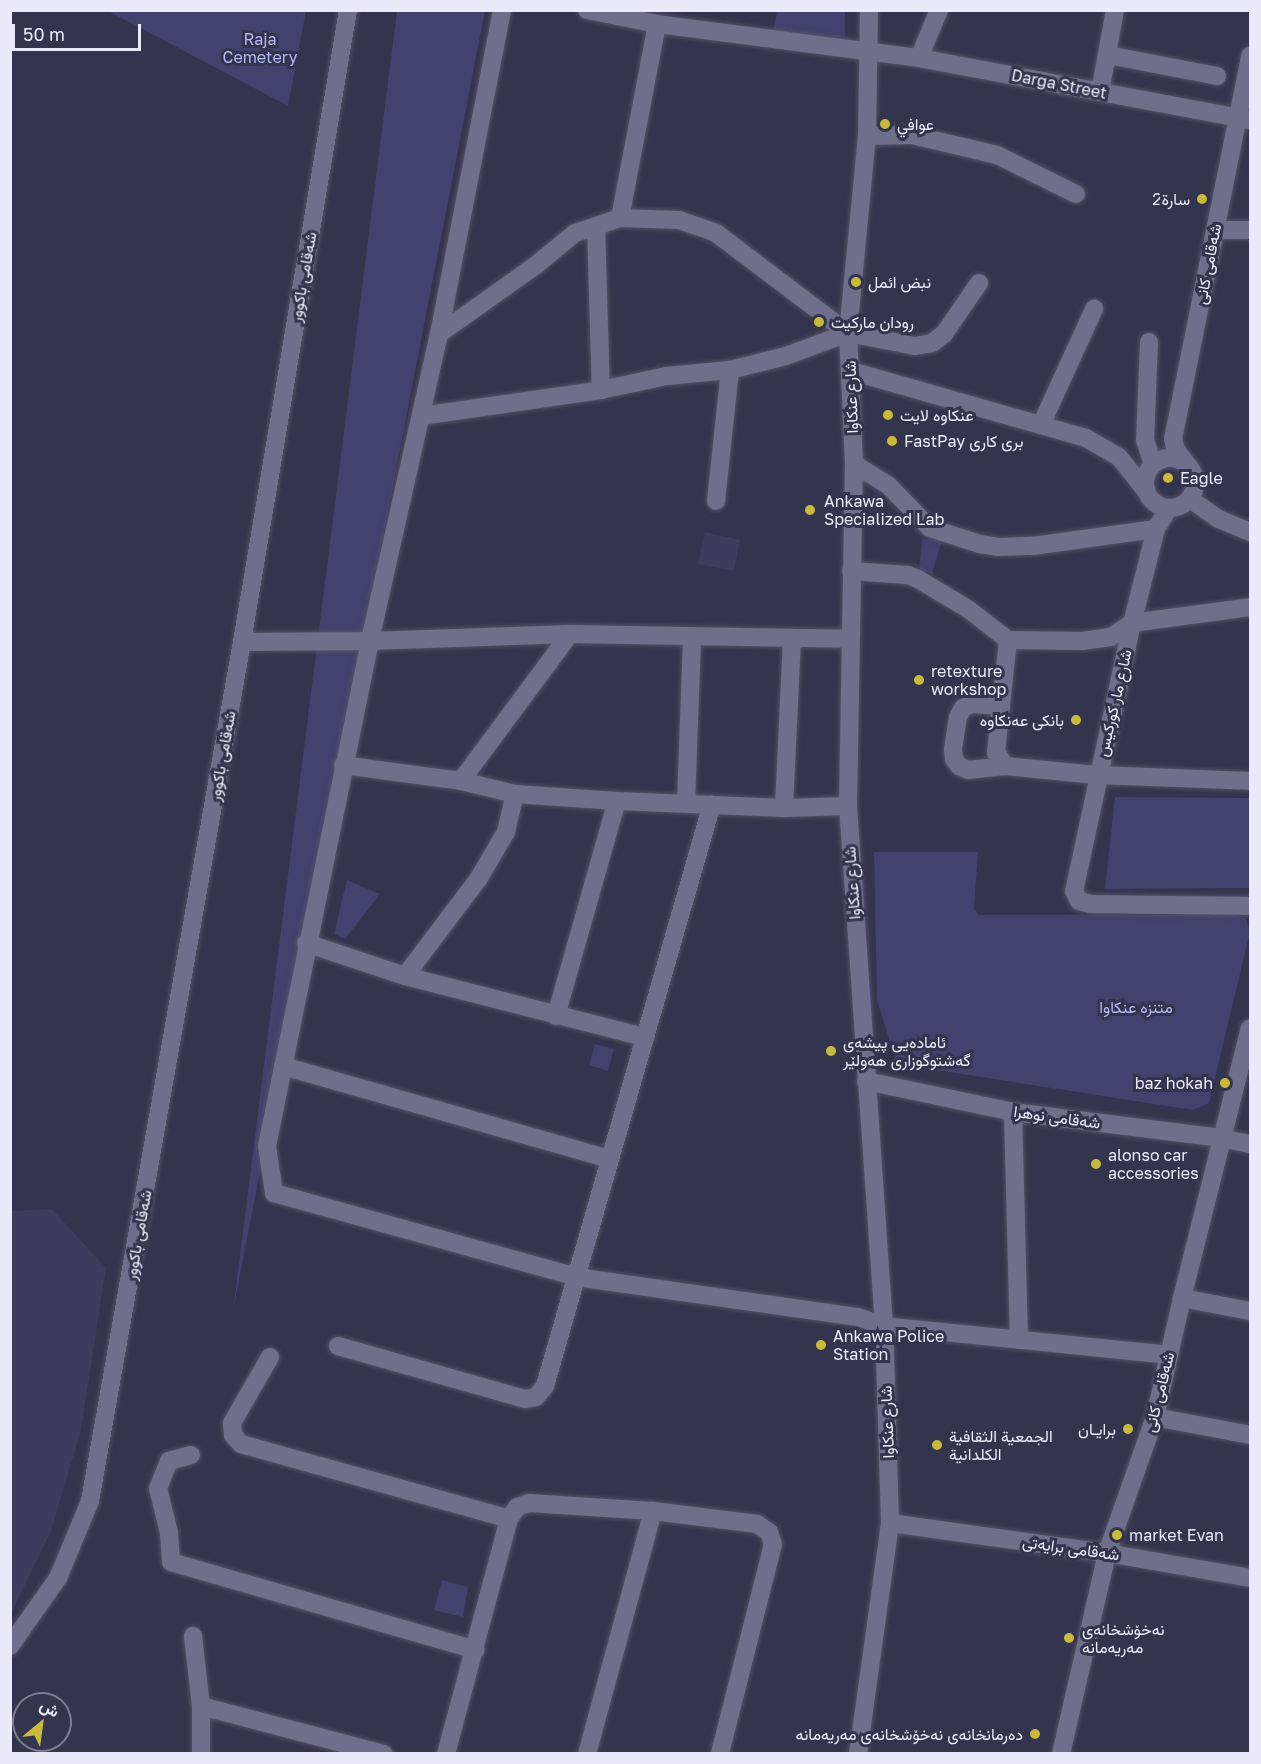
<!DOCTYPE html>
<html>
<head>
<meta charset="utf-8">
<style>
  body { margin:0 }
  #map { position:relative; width:1261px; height:1764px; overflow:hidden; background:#33344d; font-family:"Golos Text",Vazirmatn,sans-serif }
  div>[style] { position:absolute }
  .built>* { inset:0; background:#3c3d5d }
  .green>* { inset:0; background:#41426d }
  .roads { filter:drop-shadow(0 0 2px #515266) drop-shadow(0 0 2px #515266) }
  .minor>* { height:18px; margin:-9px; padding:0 9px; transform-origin:9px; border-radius:9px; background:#6e6f8b }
  .minor>.ring { margin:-9px; padding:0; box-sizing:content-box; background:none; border:18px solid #6e6f8b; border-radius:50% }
  .dots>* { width:16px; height:16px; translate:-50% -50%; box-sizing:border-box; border:3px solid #33344d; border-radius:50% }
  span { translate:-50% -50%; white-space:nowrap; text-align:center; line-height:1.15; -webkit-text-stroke:6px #33344d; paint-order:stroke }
  .park-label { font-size:16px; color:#b5b8f7 }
  .street-label { font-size:16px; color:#e9ebfb }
  .poi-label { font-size:16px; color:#e9ebfb }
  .left { translate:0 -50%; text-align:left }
  .right { translate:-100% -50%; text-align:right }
  .frame { position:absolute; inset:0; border:12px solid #e9ebfb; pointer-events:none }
  .north { position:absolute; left:12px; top:1692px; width:60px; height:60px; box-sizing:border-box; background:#33344d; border:2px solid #7c7d93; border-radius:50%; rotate:29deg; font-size:16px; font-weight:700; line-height:24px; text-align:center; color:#e9ebfb }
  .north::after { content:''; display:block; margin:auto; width:21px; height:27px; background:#caba3a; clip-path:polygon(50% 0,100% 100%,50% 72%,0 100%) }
  .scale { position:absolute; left:12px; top:24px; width:129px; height:27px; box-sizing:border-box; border:3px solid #e9ebfb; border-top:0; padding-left:8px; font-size:18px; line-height:21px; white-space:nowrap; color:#e9ebfb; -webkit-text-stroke:4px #33344d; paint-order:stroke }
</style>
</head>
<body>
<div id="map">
  <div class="built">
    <i style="clip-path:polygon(705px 532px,740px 540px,734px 571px,698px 564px)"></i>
    <i style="clip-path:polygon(52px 1209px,106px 1268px,81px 1430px,51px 1531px,11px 1614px,11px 1211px)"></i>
  </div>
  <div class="green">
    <i style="clip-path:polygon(108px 11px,306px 11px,288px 106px)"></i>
    <i style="clip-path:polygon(397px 11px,485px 11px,233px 1311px)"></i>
    <i style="clip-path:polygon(777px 11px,845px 11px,845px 45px,772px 35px)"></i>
    <i style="clip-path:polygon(922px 539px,942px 540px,932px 574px,919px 570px)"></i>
    <i style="clip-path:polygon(1115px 797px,1250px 798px,1250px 888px,1105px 889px)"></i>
    <i style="clip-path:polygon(874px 852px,978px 852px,974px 909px,979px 915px,1235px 915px,1246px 919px,1250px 932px,1209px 1103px,1193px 1110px,897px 1064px,877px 1000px)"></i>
    <i style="clip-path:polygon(347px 880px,380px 894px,345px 939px,334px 934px)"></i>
    <i style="clip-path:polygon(595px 1044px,614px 1049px,608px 1071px,589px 1065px)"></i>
    <i style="clip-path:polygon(442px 1580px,468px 1587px,463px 1617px,434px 1610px)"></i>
  </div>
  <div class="roads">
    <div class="minor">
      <i style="left:502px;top:10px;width:330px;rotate:101deg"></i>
      <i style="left:439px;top:334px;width:315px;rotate:102.7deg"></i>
      <i style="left:370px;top:641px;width:515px;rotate:101.53deg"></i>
      <i style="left:267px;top:1146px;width:48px;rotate:81.5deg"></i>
      <i style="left:274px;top:1193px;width:313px;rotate:15.5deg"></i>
      <i style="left:576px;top:1277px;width:285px;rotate:8.1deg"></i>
      <i style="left:858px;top:1317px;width:28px;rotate:19deg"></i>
      <i style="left:884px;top:1326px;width:286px;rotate:5.8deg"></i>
      <i style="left:587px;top:10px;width:71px;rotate:11.3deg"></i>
      <i style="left:1108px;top:55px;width:111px;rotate:10.9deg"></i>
      <i style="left:919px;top:58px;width:52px;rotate:-67.4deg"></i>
      <i style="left:1100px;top:92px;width:83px;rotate:-79.6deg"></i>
      <i style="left:867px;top:136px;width:45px;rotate:-1.3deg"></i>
      <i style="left:912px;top:135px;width:87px;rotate:13.2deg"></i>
      <i style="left:997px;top:155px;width:88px;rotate:26.3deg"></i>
      <i style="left:620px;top:218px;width:197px;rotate:-79.2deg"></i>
      <i style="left:657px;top:24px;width:264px;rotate:7.4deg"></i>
      <i style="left:919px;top:58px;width:337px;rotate:10.6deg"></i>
      <i style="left:596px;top:226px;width:164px;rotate:88.3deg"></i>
      <i style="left:1216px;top:230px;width:34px"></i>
      <i style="left:439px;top:334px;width:119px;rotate:-35.4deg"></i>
      <i style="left:536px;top:265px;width:50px;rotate:-39.4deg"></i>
      <i style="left:575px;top:233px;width:47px;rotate:-18.4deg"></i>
      <i style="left:620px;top:218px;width:59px;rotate:1.9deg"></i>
      <i style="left:679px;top:220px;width:39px;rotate:19deg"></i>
      <i style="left:716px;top:233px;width:166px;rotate:37.1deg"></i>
      <i style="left:848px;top:333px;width:68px;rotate:11deg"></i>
      <i style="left:915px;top:346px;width:17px;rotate:-10deg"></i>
      <i style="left:932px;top:343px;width:15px;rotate:-37deg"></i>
      <i style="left:944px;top:334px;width:62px;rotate:-55.5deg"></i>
      <i style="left:1149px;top:342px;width:98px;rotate:92.3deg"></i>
      <i style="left:1145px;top:440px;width:25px;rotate:72deg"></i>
      <i style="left:851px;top:371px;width:244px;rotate:15.9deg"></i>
      <i style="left:1086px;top:438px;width:38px;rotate:30deg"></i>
      <i style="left:1119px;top:457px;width:43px;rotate:51.5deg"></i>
      <i style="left:421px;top:416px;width:182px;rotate:-8.2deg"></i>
      <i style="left:601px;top:390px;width:67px;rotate:-12deg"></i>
      <i style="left:667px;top:376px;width:63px;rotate:-5.4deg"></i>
      <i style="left:730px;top:370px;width:58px;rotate:-14deg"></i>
      <i style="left:786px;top:356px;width:66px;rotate:-20.4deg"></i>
      <i style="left:1041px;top:425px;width:128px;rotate:-65.4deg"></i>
      <i class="ring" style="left:1145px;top:458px;width:32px;height:32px"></i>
      <i style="left:854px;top:464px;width:40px;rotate:32deg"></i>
      <i style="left:888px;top:485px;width:60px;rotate:45.7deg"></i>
      <i style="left:930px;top:528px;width:52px;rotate:17.7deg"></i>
      <i style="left:980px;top:544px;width:18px;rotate:9deg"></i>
      <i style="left:998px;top:547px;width:35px;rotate:-2deg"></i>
      <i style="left:1033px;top:546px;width:124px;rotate:-7.9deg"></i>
      <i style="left:1190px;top:468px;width:23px;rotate:-128deg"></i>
      <i style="left:1176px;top:450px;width:11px;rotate:-105deg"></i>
      <i style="left:1173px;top:439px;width:391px;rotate:-78.6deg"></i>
      <i style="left:1190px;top:499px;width:35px;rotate:35deg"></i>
      <i style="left:1219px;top:519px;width:34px;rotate:23deg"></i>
      <i style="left:716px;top:501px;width:132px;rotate:-83.9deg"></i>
      <i style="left:1169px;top:508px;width:25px;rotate:122deg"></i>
      <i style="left:1156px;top:529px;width:97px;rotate:104.3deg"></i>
      <i style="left:1132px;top:623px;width:274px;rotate:102.2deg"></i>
      <i style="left:1074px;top:891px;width:11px;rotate:63deg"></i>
      <i style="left:1079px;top:901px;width:12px;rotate:14deg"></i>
      <i style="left:1091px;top:904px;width:159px;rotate:0.7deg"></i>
      <i style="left:851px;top:571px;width:57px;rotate:4deg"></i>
      <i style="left:908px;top:575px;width:11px;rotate:22deg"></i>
      <i style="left:918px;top:579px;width:58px;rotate:31deg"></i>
      <i style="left:968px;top:609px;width:51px;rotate:37.8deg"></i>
      <i style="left:1008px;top:640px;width:74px;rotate:0.8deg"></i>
      <i style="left:1082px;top:641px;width:29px;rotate:-8deg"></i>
      <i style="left:1111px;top:637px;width:25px;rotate:-34deg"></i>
      <i style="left:1132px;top:623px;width:119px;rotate:-7.7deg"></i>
      <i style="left:570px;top:634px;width:183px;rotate:126.6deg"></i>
      <i style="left:461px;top:781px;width:56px;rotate:13.5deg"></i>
      <i style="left:515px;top:794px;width:102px;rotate:3.9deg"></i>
      <i style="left:617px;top:801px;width:167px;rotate:2.4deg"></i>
      <i style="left:784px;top:808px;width:64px;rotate:-1.8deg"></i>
      <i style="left:1008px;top:640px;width:113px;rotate:96.1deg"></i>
      <i style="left:996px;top:752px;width:17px;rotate:57deg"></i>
      <i style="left:1005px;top:766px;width:92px;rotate:5.6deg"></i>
      <i style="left:1097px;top:775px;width:153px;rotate:2.2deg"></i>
      <i style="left:242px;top:642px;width:128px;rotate:-0.4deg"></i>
      <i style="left:370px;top:641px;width:200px;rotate:-2deg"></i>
      <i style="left:570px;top:634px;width:279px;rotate:1deg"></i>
      <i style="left:1001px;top:706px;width:30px;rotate:-176deg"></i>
      <i style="left:971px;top:704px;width:9px;rotate:153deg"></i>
      <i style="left:963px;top:708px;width:10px;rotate:119deg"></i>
      <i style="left:958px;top:717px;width:33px;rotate:99deg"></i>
      <i style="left:953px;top:750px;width:9px;rotate:84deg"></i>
      <i style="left:954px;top:759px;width:9px;rotate:54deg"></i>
      <i style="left:959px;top:766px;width:10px;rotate:24deg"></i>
      <i style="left:968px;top:770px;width:37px;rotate:-6deg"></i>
      <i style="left:343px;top:765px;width:119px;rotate:7.7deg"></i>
      <i style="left:686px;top:803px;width:166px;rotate:-87.9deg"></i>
      <i style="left:784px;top:808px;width:169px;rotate:-87.3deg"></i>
      <i style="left:306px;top:943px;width:104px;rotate:18.4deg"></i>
      <i style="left:405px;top:976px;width:248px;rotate:14.3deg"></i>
      <i style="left:405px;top:976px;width:123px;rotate:-52.9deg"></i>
      <i style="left:479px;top:878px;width:53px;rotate:-59.6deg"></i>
      <i style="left:506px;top:832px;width:39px;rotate:-77deg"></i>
      <i style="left:556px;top:1016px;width:223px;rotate:-74.2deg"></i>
      <i style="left:283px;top:1066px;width:340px;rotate:15.9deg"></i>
      <i style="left:866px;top:1081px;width:150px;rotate:11.9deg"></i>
      <i style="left:1013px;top:1112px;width:210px;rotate:7.1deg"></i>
      <i style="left:1221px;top:1138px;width:30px;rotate:12deg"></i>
      <i style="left:1013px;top:1112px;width:228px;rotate:88.5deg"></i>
      <i style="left:1182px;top:1298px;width:69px;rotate:10.8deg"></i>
      <i style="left:338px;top:1346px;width:194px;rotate:15.8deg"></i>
      <i style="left:525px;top:1399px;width:11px;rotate:-10deg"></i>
      <i style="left:536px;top:1397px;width:14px;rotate:-51deg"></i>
      <i style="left:545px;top:1386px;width:605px;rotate:-73.99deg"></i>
      <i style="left:270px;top:1357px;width:76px;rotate:119.9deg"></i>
      <i style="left:232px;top:1423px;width:12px;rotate:85deg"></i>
      <i style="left:233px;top:1435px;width:12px;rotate:48deg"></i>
      <i style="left:241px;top:1444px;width:278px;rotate:15.6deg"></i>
      <i style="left:1155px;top:1417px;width:97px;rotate:10.7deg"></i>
      <i style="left:191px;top:1455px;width:23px;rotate:165deg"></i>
      <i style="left:169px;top:1461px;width:29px;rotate:112deg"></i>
      <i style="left:158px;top:1488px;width:46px;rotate:76.3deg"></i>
      <i style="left:169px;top:1533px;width:29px;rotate:86deg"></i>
      <i style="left:171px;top:1562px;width:317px;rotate:16.1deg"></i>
      <i style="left:890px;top:1523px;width:219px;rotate:7.9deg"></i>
      <i style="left:1107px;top:1553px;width:145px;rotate:9.9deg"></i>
      <i style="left:193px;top:1636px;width:70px;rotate:83.5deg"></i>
      <i style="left:201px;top:1706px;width:48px;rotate:90deg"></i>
      <i style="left:10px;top:1646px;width:83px;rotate:-54.8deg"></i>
      <i style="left:58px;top:1578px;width:83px;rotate:-67.4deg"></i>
      <i style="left:90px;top:1501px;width:872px;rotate:-79.97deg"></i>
      <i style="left:242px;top:642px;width:641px;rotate:-80.48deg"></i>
      <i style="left:201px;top:1706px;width:189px;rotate:14.7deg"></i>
      <i style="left:446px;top:1754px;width:243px;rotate:-75deg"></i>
      <i style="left:509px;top:1519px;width:14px;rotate:-56deg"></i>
      <i style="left:517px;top:1507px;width:13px;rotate:-18deg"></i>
      <i style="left:529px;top:1503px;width:124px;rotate:3.7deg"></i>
      <i style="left:653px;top:1511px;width:105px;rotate:7.1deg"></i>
      <i style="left:757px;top:1524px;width:14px;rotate:34deg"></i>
      <i style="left:769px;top:1532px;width:13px;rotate:72deg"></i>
      <i style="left:773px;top:1544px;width:217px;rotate:104.2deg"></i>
      <i style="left:587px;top:1754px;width:252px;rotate:-74.8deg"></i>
      <i style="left:858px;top:1754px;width:233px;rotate:-82.1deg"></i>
      <i style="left:890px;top:1523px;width:197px;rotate:-91.7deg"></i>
      <i style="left:884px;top:1326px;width:521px;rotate:-93.96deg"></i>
      <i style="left:848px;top:806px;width:342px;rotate:-89deg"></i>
      <i style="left:854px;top:464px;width:131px;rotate:-92.6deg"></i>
      <i style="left:848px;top:333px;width:198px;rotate:-84.5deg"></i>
      <i style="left:867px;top:136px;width:126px;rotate:-89.1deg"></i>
      <i style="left:1061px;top:1754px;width:206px;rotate:-77.1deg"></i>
      <i style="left:1107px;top:1553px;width:144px;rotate:-70.6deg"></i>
      <i style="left:1155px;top:1417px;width:122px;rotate:-77.2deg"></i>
      <i style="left:1182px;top:1298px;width:278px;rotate:-75.9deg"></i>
    </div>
  </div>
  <div class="dots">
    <i style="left:885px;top:124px;background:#caba3a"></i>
    <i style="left:1202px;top:199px;background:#caba3a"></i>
    <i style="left:856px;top:282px;background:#caba3a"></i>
    <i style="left:819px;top:322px;background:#caba3a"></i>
    <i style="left:888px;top:415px;background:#caba3a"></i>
    <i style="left:892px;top:441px;background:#caba3a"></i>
    <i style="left:1168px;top:478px;background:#caba3a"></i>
    <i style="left:810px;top:510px;background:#caba3a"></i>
    <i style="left:919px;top:680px;background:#caba3a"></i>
    <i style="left:1076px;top:720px;background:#caba3a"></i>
    <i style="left:831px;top:1051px;background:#caba3a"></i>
    <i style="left:1225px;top:1083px;background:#caba3a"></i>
    <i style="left:1096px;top:1164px;background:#caba3a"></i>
    <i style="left:821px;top:1345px;background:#caba3a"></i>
    <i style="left:1128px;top:1429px;background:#caba3a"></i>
    <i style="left:937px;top:1445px;background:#caba3a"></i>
    <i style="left:1117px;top:1535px;background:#caba3a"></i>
    <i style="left:1069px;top:1638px;background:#caba3a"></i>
    <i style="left:1035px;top:1734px;background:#caba3a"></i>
  </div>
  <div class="park-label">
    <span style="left:260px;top:48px">Raja<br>Cemetery</span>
    <span style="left:1136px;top:1007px">متنزه عنكاوا</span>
  </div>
  <div class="street-label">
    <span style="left:1059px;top:84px;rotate:11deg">Darga Street</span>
    <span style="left:1208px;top:264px;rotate:-79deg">شەقامی کانی</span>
    <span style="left:303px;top:277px;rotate:-80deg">شەقامی باکوور</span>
    <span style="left:851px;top:397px;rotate:-92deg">شارع عنكاوا</span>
    <span style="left:1114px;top:703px;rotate:-77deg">شارع مار كوركيس</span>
    <span style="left:222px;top:756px;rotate:-80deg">شەقامی باکوور</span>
    <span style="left:852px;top:883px;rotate:-94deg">شارع عنكاوا</span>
    <span style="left:1057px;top:1117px;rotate:8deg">شەقامی نوهرا</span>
    <span style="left:138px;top:1235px;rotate:-80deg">شەقامی باکوور</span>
    <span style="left:1159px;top:1392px;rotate:-76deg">شەقامی کانی</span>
    <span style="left:887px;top:1422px;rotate:-92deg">شارع عنكاوا</span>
    <span style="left:1071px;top:1548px;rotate:8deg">شەقامی برایەتی</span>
  </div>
  <div class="poi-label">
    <span class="left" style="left:897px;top:124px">عوافي</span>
    <span class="right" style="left:1190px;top:199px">سارة2</span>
    <span class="left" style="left:868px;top:282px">نبض ائمل</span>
    <span class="left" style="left:831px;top:322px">رودان ماركيت</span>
    <span class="left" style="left:900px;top:415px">عنكاوه لايت</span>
    <span class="left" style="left:904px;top:441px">FastPay بری كاری</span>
    <span class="left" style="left:1180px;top:478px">Eagle</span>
    <span class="left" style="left:824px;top:510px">Ankawa<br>Specialized Lab</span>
    <span class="left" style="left:931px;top:680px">retexture<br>workshop</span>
    <span class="right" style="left:1064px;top:720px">بانکی عەنکاوە</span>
    <span class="left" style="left:843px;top:1051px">ئاماده‌یی پیشه‌ی<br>گه‌شتوگوزاری هه‌ولێر</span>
    <span class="right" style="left:1213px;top:1083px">baz hokah</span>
    <span class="left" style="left:1108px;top:1164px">alonso car<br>accessories</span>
    <span class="left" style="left:833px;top:1345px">Ankawa Police<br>Station</span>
    <span class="right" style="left:1116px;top:1429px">برایـان</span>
    <span class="left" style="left:949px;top:1445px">الجمعية الثقافية<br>الكلدانية</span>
    <span class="left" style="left:1129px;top:1535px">market Evan</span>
    <span class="left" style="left:1082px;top:1638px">نەخۆشخانەی<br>مەریەمانە</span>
    <span class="right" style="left:1023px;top:1734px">دەرمانخانەی نەخۆشخانەی مەریەمانە</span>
  </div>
  <div class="frame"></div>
  <div class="north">ش</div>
  <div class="scale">50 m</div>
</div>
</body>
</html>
